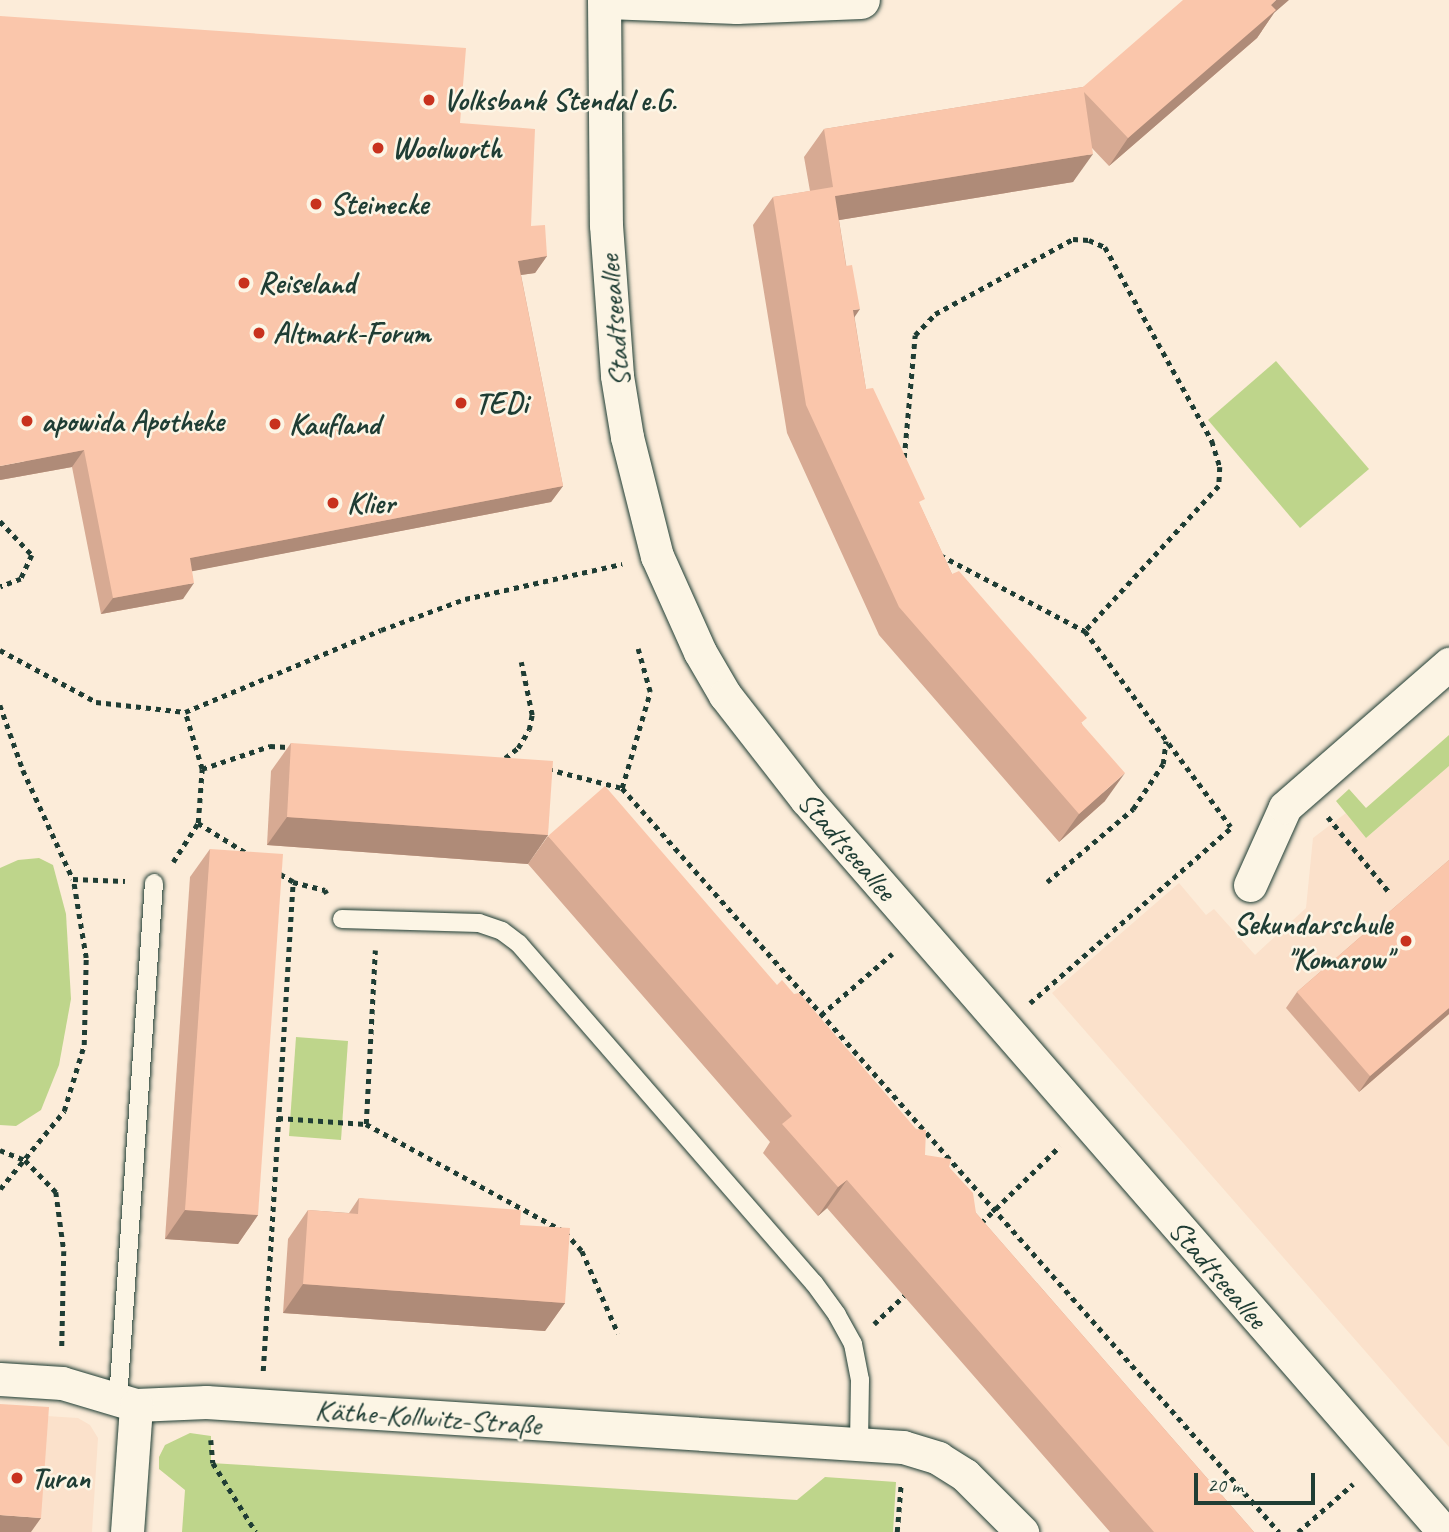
<!DOCTYPE html>
<html>
<head>
<meta charset="utf-8">
<style>
  body { margin:0 }
  #map { position:relative; width:1449px; height:1532px; overflow:hidden; background:#fcecd9; font-family:Caveat,sans-serif }
  div>[style] { position:absolute }
  .built>* { inset:0; background:#fbe1cb }
  .green>* { inset:0; background:#bed58b }
  .path>* { height:4.5px; margin-top:-2.25px; transform-origin:0; background:repeating-linear-gradient(90deg,#1f3d34 0 5px,transparent 0 10px) }
  .roads { filter:drop-shadow(0 0 2px #1f3d34) drop-shadow(0 0 2px #1f3d34) }
  .service>* { height:18px; margin:-9px; padding:0 9px; transform-origin:9px; border-radius:9px; background:#fcf5e5 }
  .minor>* { height:33px; margin:-16.5px; padding:0 16.5px; transform-origin:16.5px; border-radius:16.5px; background:#fcf5e5 }
  .tertiary>* { height:38px; margin:-19px; padding:0 19px; transform-origin:19px; border-radius:19px; background:#fcf5e5 }
  .wall>* { inset:0; background:#d7aa93 }
  .shaded-wall>* { inset:0; background:#af8b78 }
  .building>* { inset:0; background:#fac6ab }
  .dots>* { width:19px; height:19px; translate:-50% -50%; box-sizing:border-box; border:4px solid #fcf5e5; border-radius:50% }
  span { translate:-50% -50%; white-space:nowrap; text-align:center; line-height:1.15; -webkit-text-stroke:5px #fcf5e5; paint-order:stroke }
  .poi-label { font-size:30px; color:#1f3d34; font-weight:700 }
  .left { translate:0 -50%; text-align:left }
  .right { translate:-100% -50%; text-align:right }
  .street-label { font-size:30px; color:#1f3d34 }
  .scale { position:absolute; left:1194px; top:1473px; width:121px; height:32px; box-sizing:border-box; border:4px solid #1f3d34; border-top:0; padding-left:9px; font-size:21px; line-height:24px; white-space:nowrap; color:#1f3d34; -webkit-text-stroke:5px #fcf5e5; paint-order:stroke }
</style>
</head>
<body>
<div id="map">
  <div class="built">
    <i style="clip-path:polygon(1449px 766px,1449px 1447px,1052px 993px,1179px 883px,1206px 915px,1214px 909px,1255px 955px,1306px 908px,1313px 838px,1346px 813px,1366px 838px)"></i>
    <i style="clip-path:polygon(0 1413px,78px 1418px,90px 1425px,98px 1438px,92px 1532px,0 1532px)"></i>
  </div>
  <div class="green">
    <i style="clip-path:polygon(1276px 361px,1369px 469px,1300px 528px,1208px 420px)"></i>
    <i style="clip-path:polygon(1449px 735px,1449px 766px,1366px 838px,1336px 801px,1349px 789px,1366px 808px)"></i>
    <i style="clip-path:polygon(39px 858px,53px 865px,66px 914px,71px 999px,59px 1065px,41px 1110px,16px 1126px,0 1125px,0 868px,18px 860px)"></i>
    <i style="clip-path:polygon(296px 1037px,348px 1041px,341px 1140px,289px 1136px)"></i>
    <i style="clip-path:polygon(190px 1433px,211px 1436px,211px 1463px,797px 1500px,825px 1477px,896px 1482px,893px 1532px,182px 1532px,185px 1490px,159px 1469px,159px 1457px,165px 1445px)"></i>
  </div>
  <div class="path">
    <i style="left:904px;top:458px;width:123px;rotate:-84.9deg"></i>
    <i style="left:915px;top:335px;width:29px;rotate:-46deg"></i>
    <i style="left:935px;top:314px;width:157px;rotate:-28.5deg"></i>
    <i style="left:1073px;top:239px;width:16px;rotate:4deg"></i>
    <i style="left:1089px;top:240px;width:17px;rotate:24deg"></i>
    <i style="left:1105px;top:247px;width:222px;rotate:61.1deg"></i>
    <i style="left:1212px;top:441px;width:27px;rotate:73deg"></i>
    <i style="left:1220px;top:467px;width:19px;rotate:93deg"></i>
    <i style="left:1219px;top:486px;width:197px;rotate:132.7deg"></i>
    <i style="left:0;top:521px;width:47px;rotate:46.7deg"></i>
    <i style="left:32px;top:555px;width:26px;rotate:115deg"></i>
    <i style="left:21px;top:579px;width:22px;rotate:159deg"></i>
    <i style="left:940px;top:555px;width:164px;rotate:27.7deg"></i>
    <i style="left:1085px;top:631px;width:244px;rotate:53.3deg"></i>
    <i style="left:0;top:650px;width:109px;rotate:28.4deg"></i>
    <i style="left:96px;top:702px;width:90px;rotate:6.4deg"></i>
    <i style="left:185px;top:712px;width:212px;rotate:-22.7deg"></i>
    <i style="left:381px;top:630px;width:90px;rotate:-20.3deg"></i>
    <i style="left:465px;top:599px;width:161px;rotate:-12.6deg"></i>
    <i style="left:0;top:705px;width:69px;rotate:70.5deg"></i>
    <i style="left:23px;top:770px;width:120px;rotate:65.4deg"></i>
    <i style="left:73px;top:879px;width:52px;rotate:2.2deg"></i>
    <i style="left:505px;top:758px;width:16px;rotate:-38deg"></i>
    <i style="left:518px;top:748px;width:21px;rotate:-59deg"></i>
    <i style="left:529px;top:730px;width:15px;rotate:-79deg"></i>
    <i style="left:532px;top:715px;width:54px;rotate:-101.7deg"></i>
    <i style="left:202px;top:769px;width:72px;rotate:-18.7deg"></i>
    <i style="left:270px;top:746px;width:22px;rotate:3deg"></i>
    <i style="left:548px;top:769px;width:76px;rotate:14.4deg"></i>
    <i style="left:622px;top:788px;width:993px;rotate:48.55deg"></i>
    <i style="left:622px;top:788px;width:100px;rotate:-73.7deg"></i>
    <i style="left:650px;top:692px;width:45px;rotate:-105.6deg"></i>
    <i style="left:1328px;top:817px;width:97px;rotate:50.9deg"></i>
    <i style="left:198px;top:823px;width:59px;rotate:31.8deg"></i>
    <i style="left:173px;top:862px;width:46px;rotate:-57.3deg"></i>
    <i style="left:198px;top:823px;width:54px;rotate:-85.8deg"></i>
    <i style="left:202px;top:769px;width:59px;rotate:-106.6deg"></i>
    <i style="left:293px;top:882px;width:33px;rotate:14deg"></i>
    <i style="left:325px;top:890px;width:4px;rotate:63deg"></i>
    <i style="left:1047px;top:882px;width:113px;rotate:-40.3deg"></i>
    <i style="left:1133px;top:809px;width:54px;rotate:-56.3deg"></i>
    <i style="left:1163px;top:764px;width:23px;rotate:-83deg"></i>
    <i style="left:1030px;top:1003px;width:268px;rotate:-41.1deg"></i>
    <i style="left:821px;top:1015px;width:94px;rotate:-40.7deg"></i>
    <i style="left:278px;top:1118px;width:88px;rotate:3.9deg"></i>
    <i style="left:366px;top:1124px;width:226px;rotate:28.5deg"></i>
    <i style="left:565px;top:1232px;width:25px;rotate:48deg"></i>
    <i style="left:582px;top:1251px;width:90px;rotate:66.3deg"></i>
    <i style="left:366px;top:1124px;width:174px;rotate:-87deg"></i>
    <i style="left:0;top:1150px;width:27px;rotate:22deg"></i>
    <i style="left:25px;top:1160px;width:45px;rotate:45.9deg"></i>
    <i style="left:56px;top:1192px;width:60px;rotate:82.3deg"></i>
    <i style="left:64px;top:1251px;width:96px;rotate:91.2deg"></i>
    <i style="left:0;top:1189px;width:101px;rotate:-50.6deg"></i>
    <i style="left:64px;top:1111px;width:69px;rotate:-73.1deg"></i>
    <i style="left:84px;top:1045px;width:87px;rotate:-88.7deg"></i>
    <i style="left:86px;top:958px;width:80px;rotate:-99.3deg"></i>
    <i style="left:981px;top:1223px;width:110px;rotate:-44.3deg"></i>
    <i style="left:874px;top:1324px;width:47px;rotate:-43.3deg"></i>
    <i style="left:263px;top:1371px;width:490px;rotate:-86.5deg"></i>
    <i style="left:293px;top:882px;width:20px;rotate:-150deg"></i>
    <i style="left:211px;top:1440px;width:23px;rotate:85deg"></i>
    <i style="left:213px;top:1463px;width:81px;rotate:58.1deg"></i>
    <i style="left:897px;top:1532px;width:49px;rotate:-85.3deg"></i>
    <i style="left:1298px;top:1532px;width:73px;rotate:-41.1deg"></i>
  </div>
  <div class="roads">
    <div class="service">
      <i style="left:342px;top:919px;width:137px;rotate:1.7deg"></i>
      <i style="left:479px;top:923px;width:24px;rotate:19deg"></i>
      <i style="left:502px;top:931px;width:21px;rotate:37deg"></i>
      <i style="left:519px;top:944px;width:449px;rotate:49deg"></i>
      <i style="left:814px;top:1283px;width:39px;rotate:54deg"></i>
      <i style="left:837px;top:1315px;width:33px;rotate:61deg"></i>
      <i style="left:853px;top:1344px;width:37px;rotate:79deg"></i>
      <i style="left:860px;top:1380px;width:64px;rotate:90.9deg"></i>
      <i style="left:118px;top:1399px;width:517px;rotate:-86.01deg"></i>
    </div>
    <div class="minor">
      <i style="left:604px;top:0;width:225px;rotate:89.5deg"></i>
      <i style="left:606px;top:225px;width:151px;rotate:85.8deg"></i>
      <i style="left:617px;top:376px;width:62px;rotate:80.7deg"></i>
      <i style="left:627px;top:437px;width:123px;rotate:75.9deg"></i>
      <i style="left:657px;top:556px;width:105px;rotate:65.9deg"></i>
      <i style="left:700px;top:652px;width:50px;rotate:59.8deg"></i>
      <i style="left:725px;top:695px;width:132px;rotate:52.1deg"></i>
      <i style="left:806px;top:799px;width:972px;rotate:48.96deg"></i>
      <i style="left:1250px;top:885px;width:85px;rotate:-65.8deg"></i>
      <i style="left:1285px;top:807px;width:218px;rotate:-41.1deg"></i>
      <i style="left:0;top:1379px;width:62px;rotate:3.7deg"></i>
      <i style="left:62px;top:1383px;width:77px;rotate:16.6deg"></i>
      <i style="left:136px;top:1405px;width:70px;rotate:-2.5deg"></i>
      <i style="left:206px;top:1402px;width:698px;rotate:3.69deg"></i>
      <i style="left:903px;top:1447px;width:37px;rotate:17deg"></i>
      <i style="left:938px;top:1458px;width:32px;rotate:32deg"></i>
      <i style="left:965px;top:1475px;width:81px;rotate:45deg"></i>
      <i style="left:127px;top:1532px;width:127px;rotate:-85.9deg"></i>
    </div>
    <div class="tertiary">
      <i style="left:607px;top:0;width:130px;rotate:2.2deg"></i>
      <i style="left:737px;top:5px;width:124px;rotate:-2.3deg"></i>
    </div>
  </div>
  <div class="wall">
    <i style="clip-path:polygon(1274px 13px,1257px 38px,1109px 166px,1092px 148px,1073px 182px,839px 220px,866px 389px,952px 574px,1082px 724px,1105px 801px,1059px 842px,879px 635px,787px 433px,753px 225px,773px 197px,810px 191px,804px 157px,824px 129px,1083px 87px)"></i>
    <i style="clip-path:polygon(460px 123px,531px 226px,547px 256px,535px 273px,521px 275px,563px 486px,551px 502px,192px 571px,183px 599px,101px 614px,72px 467px,0 480px)"></i>
    <i style="clip-path:polygon(291px 743px,548px 835px,528px 864px,267px 845px,271px 771px)"></i>
    <i style="clip-path:polygon(548px 836px,925px 1155px,949px 1167px,976px 1213px,1254px 1532px,1110px 1532px,827px 1208px,818px 1216px,763px 1153px,770px 1142px,528px 864px)"></i>
    <i style="clip-path:polygon(210px 849px,258px 1215px,238px 1244px,165px 1239px,190px 877px)"></i>
    <i style="clip-path:polygon(1449px 860px,1449px 1014px,1359px 1092px,1286px 1008px,1297px 992px)"></i>
    <i style="clip-path:polygon(359px 1198px,520px 1225px,565px 1303px,545px 1331px,283px 1313px,288px 1239px,308px 1210px,349px 1213px)"></i>
  </div>
  <div class="shaded-wall">
    <i style="clip-path:polygon(1276px 0,1289px 0,1274px 13px,1257px 38px,1109px 166px,1128px 138px)"></i>
    <i style="clip-path:polygon(1093px 154px,1073px 182px,815px 224px,835px 196px)"></i>
    <i style="clip-path:polygon(547px 256px,535px 273px,507px 277px,518px 261px)"></i>
    <i style="clip-path:polygon(860px 309px,841px 337px,853px 310px)"></i>
    <i style="clip-path:polygon(84px 450px,72px 467px,0 480px,0 466px)"></i>
    <i style="clip-path:polygon(563px 486px,551px 502px,178px 574px,190px 558px)"></i>
    <i style="clip-path:polygon(194px 583px,183px 599px,101px 614px,113px 598px)"></i>
    <i style="clip-path:polygon(1125px 773px,1105px 801px,1059px 842px,1079px 814px)"></i>
    <i style="clip-path:polygon(287px 817px,548px 835px,528px 864px,267px 845px)"></i>
    <i style="clip-path:polygon(1449px 1008px,1449px 1014px,1359px 1092px,1370px 1076px)"></i>
    <i style="clip-path:polygon(847px 1180px,827px 1208px,818px 1216px,838px 1187px)"></i>
    <i style="clip-path:polygon(185px 1210px,258px 1215px,238px 1244px,165px 1239px)"></i>
    <i style="clip-path:polygon(303px 1284px,565px 1303px,545px 1331px,283px 1313px)"></i>
    <i style="clip-path:polygon(0 1515px,41px 1518px,31px 1532px,0 1532px)"></i>
  </div>
  <div class="building">
    <i style="clip-path:polygon(1183px 0,1276px 0,1271px 5px,1276px 10px,1128px 138px,1084px 92px,1093px 154px,835px 196px,846px 266px,852px 265px,860px 309px,853px 310px,866px 389px,873px 388px,906px 458px,925px 499px,919px 502px,952px 574px,959px 571px,1087px 718px,1081px 723px,1125px 773px,1079px 814px,899px 607px,806px 405px,773px 197px,833px 187px,824px 129px,1083px 87px)"></i>
    <i style="clip-path:polygon(0 16px,466px 48px,460px 123px,535px 129px,531px 226px,545px 225px,547px 256px,518px 261px,563px 486px,190px 558px,194px 583px,113px 598px,84px 450px,0 466px)"></i>
    <i style="clip-path:polygon(291px 743px,553px 761px,548px 835px,287px 817px)"></i>
    <i style="clip-path:polygon(605px 786px,777px 985px,782px 980px,794px 994px,799px 993px,916px 1129px,926px 1130px,925px 1155px,951px 1159px,949px 1167px,973px 1193px,976px 1213px,1254px 1532px,1154px 1532px,847px 1180px,838px 1187px,782px 1124px,792px 1116px,548px 836px)"></i>
    <i style="clip-path:polygon(210px 849px,283px 854px,258px 1215px,185px 1210px)"></i>
    <i style="clip-path:polygon(1449px 860px,1449px 1008px,1370px 1076px,1297px 992px)"></i>
    <i style="clip-path:polygon(359px 1198px,521px 1210px,520px 1225px,570px 1228px,565px 1303px,303px 1284px,308px 1210px,358px 1214px)"></i>
    <i style="clip-path:polygon(0 1404px,49px 1407px,41px 1518px,0 1515px)"></i>
  </div>
  <div class="dots">
    <i style="left:429px;top:100px;background:#c8321e"></i>
    <i style="left:378px;top:148px;background:#c8321e"></i>
    <i style="left:316px;top:204px;background:#c8321e"></i>
    <i style="left:244px;top:283px;background:#c8321e"></i>
    <i style="left:259px;top:333px;background:#c8321e"></i>
    <i style="left:461px;top:403px;background:#c8321e"></i>
    <i style="left:27px;top:421px;background:#c8321e"></i>
    <i style="left:275px;top:424px;background:#c8321e"></i>
    <i style="left:333px;top:503px;background:#c8321e"></i>
    <i style="left:1406px;top:941px;background:#c8321e"></i>
    <i style="left:17px;top:1478px;background:#c8321e"></i>
  </div>
  <div class="poi-label">
    <span class="left" style="left:443px;top:100px">Volksbank Stendal e.G.</span>
    <span class="left" style="left:392px;top:148px">Woolworth</span>
    <span class="left" style="left:330px;top:204px">Steinecke</span>
    <span class="left" style="left:258px;top:283px">Reiseland</span>
    <span class="left" style="left:273px;top:333px">Altmark-Forum</span>
    <span class="left" style="left:475px;top:403px">TEDi</span>
    <span class="left" style="left:41px;top:421px">apowida Apotheke</span>
    <span class="left" style="left:289px;top:424px">Kaufland</span>
    <span class="left" style="left:347px;top:503px">Klier</span>
    <span class="right" style="left:1392px;top:941px">Sekundarschule<br>"Komarow"</span>
    <span class="left" style="left:31px;top:1478px">Turan</span>
  </div>
  <div class="street-label">
    <span style="left:614px;top:321px;rotate:-95deg">Stadtseeallee</span>
    <span style="left:847px;top:846px;rotate:49deg">Stadtseeallee</span>
    <span style="left:1218px;top:1274px;rotate:49deg">Stadtseeallee</span>
    <span style="left:428px;top:1417px;rotate:4deg">Käthe-Kollwitz-Straße</span>
  </div>
  <div class="scale">20 m</div>
</div>
</body>
</html>
